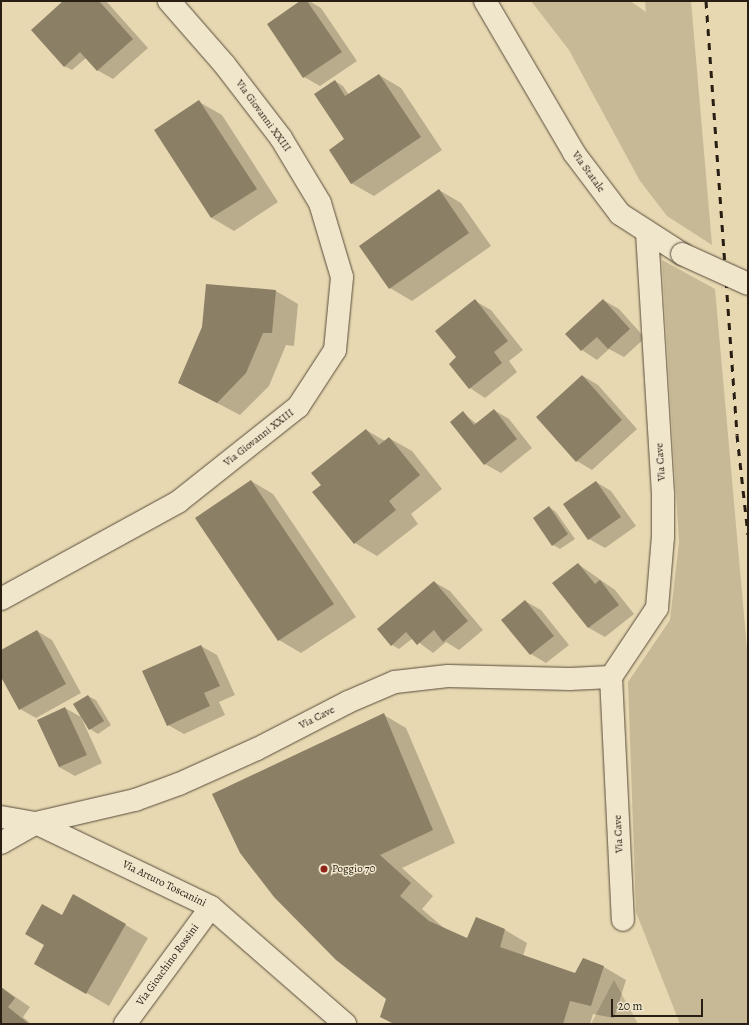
<!DOCTYPE html>
<html>
<head>
<meta charset="utf-8">
<style>
  body { margin:0 }
  #map { position:relative; width:749px; height:1025px; overflow:hidden; background:#e7d8b1; font-family:Alegreya,serif }
  div>[style] { position:absolute }
  .green>* { inset:0; background:#c7b896 }
  .shadow>* { inset:0; background:#0003 }
  .building>* { inset:0; background:#8b7f66 }
  .roads { filter:drop-shadow(0 0 1px #584c3b) drop-shadow(0 0 1px #584c3b) }
  .minor>* { height:22px; margin:-11px; padding:0 11px; transform-origin:11px; border-radius:11px; background:#efe6cc }
  .rail>* { height:3px; margin-top:-1.5px; transform-origin:0; background:repeating-linear-gradient(90deg,#281e14 0 7px,transparent 0 14px) }
  .bridges { filter:drop-shadow(0 0 1px #584c3b) drop-shadow(0 0 1px #584c3b) }
  .minor-bridge>* { height:22px; margin:-11px; padding:0 11px; transform-origin:11px; border-radius:11px; background:#efe6cc }
  .dots>* { width:11px; height:11px; translate:-50% -50%; box-sizing:border-box; border:2px solid #efe6cc; border-radius:50% }
  span { translate:-50% -50%; white-space:nowrap; text-align:center; line-height:1.15; -webkit-text-stroke:3px #efe6cc; paint-order:stroke }
  .street-label { font-size:11px; color:#281e14 }
  .poi-label { font-size:11px; color:#281e14 }
  .left { translate:0 -50%; text-align:left }
  .frame { position:absolute; inset:0; border:2px solid #281e14; pointer-events:none }
  .scale { position:absolute; left:611px; top:999px; width:92px; height:18px; box-sizing:border-box; border:2px solid #281e14; border-top:0; padding-left:5px; font-size:12px; line-height:14px; white-space:nowrap; color:#281e14; -webkit-text-stroke:3px #efe6cc; paint-order:stroke }
</style>
</head>
<body>
<div id="map">
  <div class="green">
    <i style="clip-path:polygon(531px 1px,630px 1px,646px 12px,645px 1px,691px 1px,712px 245px,667px 216px,640px 181px,569px 50px)"></i>
    <i style="clip-path:polygon(662px 260px,715px 289px,748px 660px,748px 1024px,680px 1024px,636px 912px,628px 682px,670px 620px,679px 542px)"></i>
    <i style="clip-path:polygon(614px 980px,638px 1024px,591px 1024px)"></i>
  </div>
  <div class="shadow">
    <i style="clip-path:polygon(65px 1px,106px 1px,148px 48px,113px 79px,97px 70px,86px 58px,72px 70px,64px 66px)"></i>
    <i style="clip-path:polygon(302px 1px,309px 1px,321px 8px,357px 61px,320px 86px,304px 77px)"></i>
    <i style="clip-path:polygon(379px 75px,401px 88px,442px 150px,374px 196px,351px 183px,335px 81px,343px 86px,349px 95px)"></i>
    <i style="clip-path:polygon(199px 102px,222px 115px,278px 202px,234px 231px,212px 218px,155px 130px)"></i>
    <i style="clip-path:polygon(439px 190px,461px 203px,491px 246px,412px 301px,390px 288px,360px 246px)"></i>
    <i style="clip-path:polygon(276px 291px,298px 304px,294px 346px,286px 345px,269px 386px,240px 415px,179px 383px)"></i>
    <i style="clip-path:polygon(603px 300px,619px 309px,645px 338px,624px 357px,609px 349px,597px 360px,582px 350px,566px 334px)"></i>
    <i style="clip-path:polygon(475px 301px,491px 310px,523px 350px,509px 361px,517px 372px,485px 398px,470px 388px,450px 364px,458px 358px)"></i>
    <i style="clip-path:polygon(583px 376px,598px 385px,637px 429px,592px 470px,577px 461px)"></i>
    <i style="clip-path:polygon(494px 410px,509px 419px,532px 448px,501px 473px,485px 464px,451px 422px,463px 413px,477px 424px)"></i>
    <i style="clip-path:polygon(366px 430px,385px 441px,389px 438px,412px 451px,442px 489px,411px 514px,418px 524px,377px 556px,355px 543px,313px 492px,322px 485px)"></i>
    <i style="clip-path:polygon(251px 481px,273px 494px,356px 617px,301px 653px,279px 640px)"></i>
    <i style="clip-path:polygon(596px 482px,611px 491px,636px 526px,605px 548px,589px 539px,564px 504px)"></i>
    <i style="clip-path:polygon(549px 507px,556px 512px,575px 539px,560px 549px,553px 545px)"></i>
    <i style="clip-path:polygon(578px 564px,615px 590px,634px 614px,605px 637px,589px 628px,554px 583px)"></i>
    <i style="clip-path:polygon(434px 582px,450px 591px,483px 630px,459px 650px,446px 642px,433px 653px,413px 638px,399px 649px,392px 645px)"></i>
    <i style="clip-path:polygon(525px 601px,541px 610px,569px 645px,546px 663px,531px 654px)"></i>
    <i style="clip-path:polygon(37px 631px,52px 640px,81px 693px,36px 718px,20px 709px,1px 675px,1px 651px)"></i>
    <i style="clip-path:polygon(201px 646px,217px 655px,235px 695px,219px 702px,225px 715px,184px 734px,168px 725px)"></i>
    <i style="clip-path:polygon(88px 696px,96px 700px,111px 725px,98px 734px,90px 729px)"></i>
    <i style="clip-path:polygon(65px 708px,81px 717px,102px 763px,75px 776px,59px 767px)"></i>
    <i style="clip-path:polygon(384px 715px,406px 728px,455px 843px,402px 868px,433px 896px,422px 909px,445px 929px,467px 940px,505px 930px,527px 943px,523px 956px,576px 974px,584px 959px,604px 967px,626px 980px,614px 1018px,593px 1014px,590px 1024px,395px 1024px,387px 998px,337px 959px)"></i>
    <i style="clip-path:polygon(74px 895px,148px 938px,109px 1006px,35px 963px)"></i>
    <i style="clip-path:polygon(1px 987px,30px 1007px,23px 1017px,31px 1024px,1px 1024px)"></i>
  </div>
  <div class="building">
    <i style="clip-path:polygon(63px 1px,99px 1px,133px 39px,97px 71px,80px 52px,64px 67px,31px 30px)"></i>
    <i style="clip-path:polygon(300px 1px,307px 1px,342px 52px,303px 78px,267px 24px)"></i>
    <i style="clip-path:polygon(379px 74px,421px 137px,351px 184px,329px 150px,344px 139px,314px 94px,335px 80px,345px 96px)"></i>
    <i style="clip-path:polygon(199px 100px,257px 189px,211px 218px,154px 130px)"></i>
    <i style="clip-path:polygon(439px 189px,469px 233px,389px 289px,359px 246px)"></i>
    <i style="clip-path:polygon(206px 284px,276px 290px,272px 333px,263px 333px,246px 373px,217px 403px,178px 383px,202px 327px)"></i>
    <i style="clip-path:polygon(475px 299px,508px 341px,494px 352px,502px 363px,469px 389px,449px 364px,456px 357px,435px 331px)"></i>
    <i style="clip-path:polygon(603px 299px,630px 329px,608px 349px,597px 337px,581px 351px,565px 334px)"></i>
    <i style="clip-path:polygon(582px 375px,622px 420px,576px 462px,536px 417px)"></i>
    <i style="clip-path:polygon(494px 409px,517px 439px,484px 465px,450px 422px,463px 411px,474px 425px)"></i>
    <i style="clip-path:polygon(366px 429px,379px 445px,389px 437px,420px 475px,389px 501px,396px 510px,354px 544px,312px 492px,321px 485px,311px 473px)"></i>
    <i style="clip-path:polygon(251px 480px,334px 604px,278px 641px,195px 518px)"></i>
    <i style="clip-path:polygon(596px 481px,621px 517px,588px 540px,563px 504px)"></i>
    <i style="clip-path:polygon(549px 506px,568px 534px,552px 546px,533px 518px)"></i>
    <i style="clip-path:polygon(578px 563px,595px 584px,600px 580px,619px 605px,588px 628px,552px 583px)"></i>
    <i style="clip-path:polygon(434px 581px,468px 621px,443px 642px,434px 630px,417px 645px,406px 632px,391px 646px,377px 629px)"></i>
    <i style="clip-path:polygon(525px 600px,554px 636px,530px 655px,501px 620px)"></i>
    <i style="clip-path:polygon(37px 630px,66px 684px,19px 710px,1px 677px,1px 650px)"></i>
    <i style="clip-path:polygon(201px 645px,220px 686px,204px 693px,210px 706px,167px 726px,142px 671px)"></i>
    <i style="clip-path:polygon(88px 695px,104px 721px,89px 730px,73px 704px)"></i>
    <i style="clip-path:polygon(65px 707px,87px 755px,59px 767px,37px 720px)"></i>
    <i style="clip-path:polygon(384px 713px,433px 830px,380px 855px,411px 883px,400px 896px,429px 921px,467px 938px,476px 917px,505px 929px,500px 947px,575px 973px,583px 958px,604px 966px,591px 1006px,570px 1001px,563px 1024px,394px 1024px,380px 1017px,386px 999px,336px 960px,274px 897px,240px 853px,212px 794px)"></i>
    <i style="clip-path:polygon(73px 894px,126px 924px,86px 994px,34px 964px,44px 945px,25px 934px,42px 904px,62px 915px)"></i>
    <i style="clip-path:polygon(1px 987px,15px 998px,8px 1007px,29px 1024px,1px 1024px)"></i>
  </div>
  <div class="roads">
    <div class="minor">
      <i style="left:485px;top:1px;width:176px;rotate:59.6deg"></i>
      <i style="left:574px;top:153px;width:76px;rotate:53deg"></i>
      <i style="left:620px;top:214px;width:74px;rotate:32.8deg"></i>
      <i style="left:1px;top:599px;width:202px;rotate:-28.7deg"></i>
      <i style="left:178px;top:502px;width:153px;rotate:-38.4deg"></i>
      <i style="left:298px;top:407px;width:68px;rotate:-57deg"></i>
      <i style="left:335px;top:350px;width:73px;rotate:-84.5deg"></i>
      <i style="left:342px;top:277px;width:77px;rotate:-106.6deg"></i>
      <i style="left:320px;top:203px;width:76px;rotate:-121deg"></i>
      <i style="left:281px;top:138px;width:93px;rotate:-127.6deg"></i>
      <i style="left:224px;top:64px;width:84px;rotate:-131.1deg"></i>
      <i style="left:611px;top:677px;width:243px;rotate:87.2deg"></i>
      <i style="left:1px;top:817px;width:36px;rotate:10deg"></i>
      <i style="left:36px;top:823px;width:102px;rotate:-13.1deg"></i>
      <i style="left:135px;top:800px;width:47px;rotate:-20deg"></i>
      <i style="left:179px;top:784px;width:85px;rotate:-24.2deg"></i>
      <i style="left:257px;top:749px;width:102px;rotate:-27.3deg"></i>
      <i style="left:348px;top:702px;width:51px;rotate:-23.1deg"></i>
      <i style="left:395px;top:682px;width:53px;rotate:-6.5deg"></i>
      <i style="left:448px;top:676px;width:122px;rotate:1.4deg"></i>
      <i style="left:570px;top:679px;width:41px;rotate:-2.8deg"></i>
      <i style="left:611px;top:677px;width:83px;rotate:-56.3deg"></i>
      <i style="left:657px;top:608px;width:71px;rotate:-85.2deg"></i>
      <i style="left:663px;top:537px;width:43px;rotate:-90deg"></i>
      <i style="left:663px;top:494px;width:262px;rotate:-93.5deg"></i>
      <i style="left:1px;top:843px;width:40px;rotate:-29.7deg"></i>
      <i style="left:36px;top:823px;width:194px;rotate:25.6deg"></i>
      <i style="left:211px;top:907px;width:178px;rotate:41.1deg"></i>
      <i style="left:125px;top:1024px;width:145px;rotate:-53.7deg"></i>
    </div>
  </div>
  <div class="rail">
    <i style="left:706px;top:1px;width:435px;rotate:85.9deg"></i>
    <i style="left:737px;top:435px;width:100px;rotate:83.7deg"></i>
  </div>
  <div class="bridges">
    <div class="minor-bridge">
      <i style="left:682px;top:254px;width:72px;rotate:24.4deg"></i>
    </div>
  </div>
  <div class="dots">
    <i style="left:324px;top:869px;background:#8f2418"></i>
  </div>
  <div class="street-label">
    <span style="left:263px;top:116px;rotate:54deg">Via Giovanni XXIII</span>
    <span style="left:588px;top:172px;rotate:54deg">Via Statale</span>
    <span style="left:259px;top:438px;rotate:-38deg">Via Giovanni XXIII</span>
    <span style="left:661px;top:462px;rotate:-94deg">Via Cave</span>
    <span style="left:317px;top:718px;rotate:-27deg">Via Cave</span>
    <span style="left:619px;top:834px;rotate:-93deg">Via Cave</span>
    <span style="left:164px;top:884px;rotate:26deg">Via Arturo Toscanini</span>
    <span style="left:168px;top:965px;rotate:-54deg">Via Gioachino Rossini</span>
  </div>
  <div class="poi-label">
    <span class="left" style="left:332px;top:869px">Poggio 70</span>
  </div>
  <div class="frame"></div>
  <div class="scale">20 m</div>
</div>
</body>
</html>
